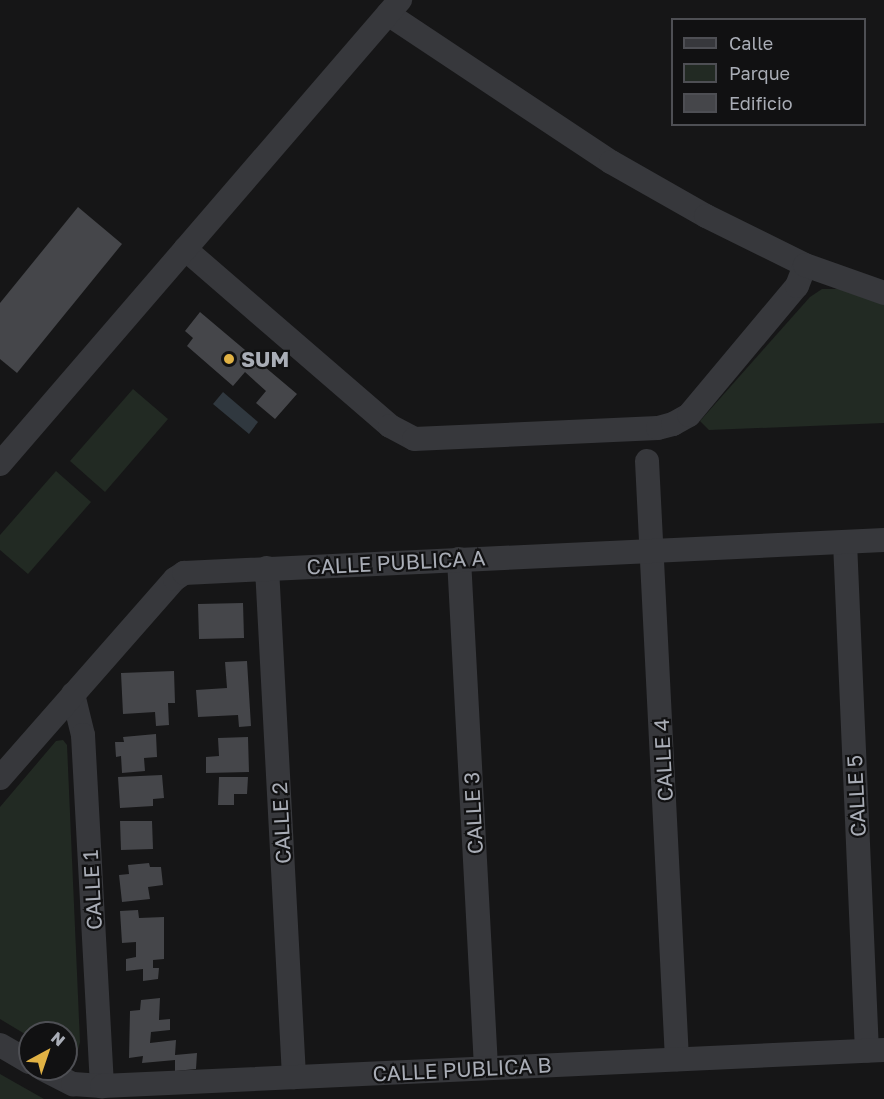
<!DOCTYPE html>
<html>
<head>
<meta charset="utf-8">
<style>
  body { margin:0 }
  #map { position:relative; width:884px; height:1099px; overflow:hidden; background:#161617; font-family:"Golos Text",sans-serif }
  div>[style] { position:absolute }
  .green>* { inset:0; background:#222a23 }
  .water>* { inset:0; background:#30383f }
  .building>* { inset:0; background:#45464a }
  .minor>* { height:24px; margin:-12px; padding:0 12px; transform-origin:12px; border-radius:12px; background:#37383c }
  .dots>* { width:16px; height:16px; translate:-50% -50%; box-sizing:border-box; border:3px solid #111112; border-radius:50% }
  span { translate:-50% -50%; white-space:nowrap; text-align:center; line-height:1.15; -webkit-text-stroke:4.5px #111112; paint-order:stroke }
  .poi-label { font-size:21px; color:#a9adb6; font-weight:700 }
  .left { translate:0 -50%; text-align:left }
  .street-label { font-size:21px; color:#a9adb6 }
  .legend { position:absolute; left:671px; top:18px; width:195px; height:108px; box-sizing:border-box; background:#111112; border:2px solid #4e4f54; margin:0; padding:8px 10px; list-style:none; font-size:18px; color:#a9adb6 }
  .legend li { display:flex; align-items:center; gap:12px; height:30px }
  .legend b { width:30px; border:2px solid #4e4f54 }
  .north { position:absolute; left:18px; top:1021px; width:60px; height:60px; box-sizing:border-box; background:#111112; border:2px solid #4e4f54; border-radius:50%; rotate:40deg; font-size:16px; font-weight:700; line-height:24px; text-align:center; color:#a9adb6 }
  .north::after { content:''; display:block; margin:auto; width:21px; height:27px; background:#e1b244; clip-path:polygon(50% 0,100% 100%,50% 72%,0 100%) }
</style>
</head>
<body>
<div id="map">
  <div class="green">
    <i style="clip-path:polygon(822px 289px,841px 289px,884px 304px,884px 423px,709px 430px,700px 421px,810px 297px)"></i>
    <i style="clip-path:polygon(133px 389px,168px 419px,105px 492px,70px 461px)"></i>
    <i style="clip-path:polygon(56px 471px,91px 502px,28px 574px,0 550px,0 535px)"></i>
    <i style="clip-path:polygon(63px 740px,67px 745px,80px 1042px,77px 1053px,68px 1059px,66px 1033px,30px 1033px,30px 1037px,0 1019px,0 807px,56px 741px)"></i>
    <i style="clip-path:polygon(0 1074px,44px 1099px,0 1099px)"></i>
  </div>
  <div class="water">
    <i style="clip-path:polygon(223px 392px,258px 422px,249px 434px,213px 404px)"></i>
  </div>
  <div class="building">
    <i style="clip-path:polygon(78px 207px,122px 244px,17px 373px,0 359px,0 303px)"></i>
    <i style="clip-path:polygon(200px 312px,297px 394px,275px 419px,256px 403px,266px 391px,245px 372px,233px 386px,187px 346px,193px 338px,185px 331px)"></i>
    <i style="clip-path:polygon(243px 603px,244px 638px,199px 639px,198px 604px)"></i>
    <i style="clip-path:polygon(247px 661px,251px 726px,239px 727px,238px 715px,198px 717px,196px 690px,227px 688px,225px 662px)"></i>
    <i style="clip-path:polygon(174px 671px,175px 703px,168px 703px,169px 725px,156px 726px,155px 712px,123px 714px,121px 673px)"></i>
    <i style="clip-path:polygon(156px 734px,157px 757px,144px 758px,145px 771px,122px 773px,121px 756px,116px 757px,115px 742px,124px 742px,123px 737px)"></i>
    <i style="clip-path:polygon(248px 737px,249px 772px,206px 773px,206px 757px,219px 756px,218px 738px)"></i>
    <i style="clip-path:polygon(162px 775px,164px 798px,153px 799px,153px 806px,120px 808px,118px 777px)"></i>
    <i style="clip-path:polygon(219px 777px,248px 777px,247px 794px,234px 794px,234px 805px,218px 805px)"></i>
    <i style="clip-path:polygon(120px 821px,152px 821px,153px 849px,121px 850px)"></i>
    <i style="clip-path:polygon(149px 863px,150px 867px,161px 867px,163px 885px,148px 887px,150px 899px,122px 902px,119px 875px,129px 874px,128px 865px)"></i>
    <i style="clip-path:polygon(138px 910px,139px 918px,164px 917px,164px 959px,153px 960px,153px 968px,159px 968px,158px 979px,143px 981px,143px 969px,126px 971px,126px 959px,136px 957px,136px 942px,122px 943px,120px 911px)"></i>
    <i style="clip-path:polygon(160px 998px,159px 1020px,170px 1019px,170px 1030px,151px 1032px,150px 1043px,176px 1040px,175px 1055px,197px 1053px,196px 1069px,175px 1071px,175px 1060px,142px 1063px,143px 1056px,129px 1058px,130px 1011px,140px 1010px,141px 1000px)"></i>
  </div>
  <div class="minor">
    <i style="left:388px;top:14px;width:268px;rotate:33.6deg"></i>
    <i style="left:611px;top:162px;width:109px;rotate:29.6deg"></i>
    <i style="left:706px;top:216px;width:110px;rotate:26.3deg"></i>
    <i style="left:185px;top:249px;width:271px;rotate:40.8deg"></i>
    <i style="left:390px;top:426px;width:27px;rotate:28deg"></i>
    <i style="left:414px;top:439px;width:244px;rotate:-2.6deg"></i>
    <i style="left:658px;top:428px;width:16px;rotate:-15deg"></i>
    <i style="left:673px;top:424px;width:18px;rotate:-29deg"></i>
    <i style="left:689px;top:415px;width:168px;rotate:-50.1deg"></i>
    <i style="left:797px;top:286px;width:22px;rotate:-69deg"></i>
    <i style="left:805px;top:265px;width:84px;rotate:19.5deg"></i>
    <i style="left:647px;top:461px;width:599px;rotate:87.13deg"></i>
    <i style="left:0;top:464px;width:613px;rotate:-49.24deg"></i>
    <i style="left:845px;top:542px;width:509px;rotate:87.53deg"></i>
    <i style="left:459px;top:559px;width:509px;rotate:86.96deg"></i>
    <i style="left:267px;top:568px;width:510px;rotate:86.96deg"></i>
    <i style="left:73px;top:694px;width:42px;rotate:76.3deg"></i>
    <i style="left:83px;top:735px;width:352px;rotate:86.9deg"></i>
    <i style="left:0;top:778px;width:265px;rotate:-48.7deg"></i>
    <i style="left:175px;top:579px;width:11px;rotate:-34deg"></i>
    <i style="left:184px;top:573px;width:701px;rotate:-2.7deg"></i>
    <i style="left:0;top:1045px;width:34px;rotate:30deg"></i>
    <i style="left:43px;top:1069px;width:34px;rotate:27deg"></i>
    <i style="left:73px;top:1084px;width:29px;rotate:4deg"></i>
    <i style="left:102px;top:1086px;width:783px;rotate:-2.64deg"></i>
  </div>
  <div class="dots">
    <i style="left:229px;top:359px;background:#e1b244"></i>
  </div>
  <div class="poi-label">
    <span class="left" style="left:241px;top:359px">SUM</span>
  </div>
  <div class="street-label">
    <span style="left:396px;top:562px;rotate:-3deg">CALLE PUBLICA A</span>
    <span style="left:663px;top:760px;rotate:-93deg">CALLE 4</span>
    <span style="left:856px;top:796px;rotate:-93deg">CALLE 5</span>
    <span style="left:473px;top:813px;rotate:-93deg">CALLE 3</span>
    <span style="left:281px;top:823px;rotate:-93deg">CALLE 2</span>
    <span style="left:92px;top:890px;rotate:-93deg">CALLE 1</span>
    <span style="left:462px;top:1069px;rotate:-3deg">CALLE PUBLICA B</span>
  </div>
  <ul class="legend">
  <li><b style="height:8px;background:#37383c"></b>Calle</li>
  <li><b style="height:16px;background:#222a23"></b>Parque</li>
  <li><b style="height:16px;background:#45464a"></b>Edificio</li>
  </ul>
  <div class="north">N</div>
</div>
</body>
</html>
